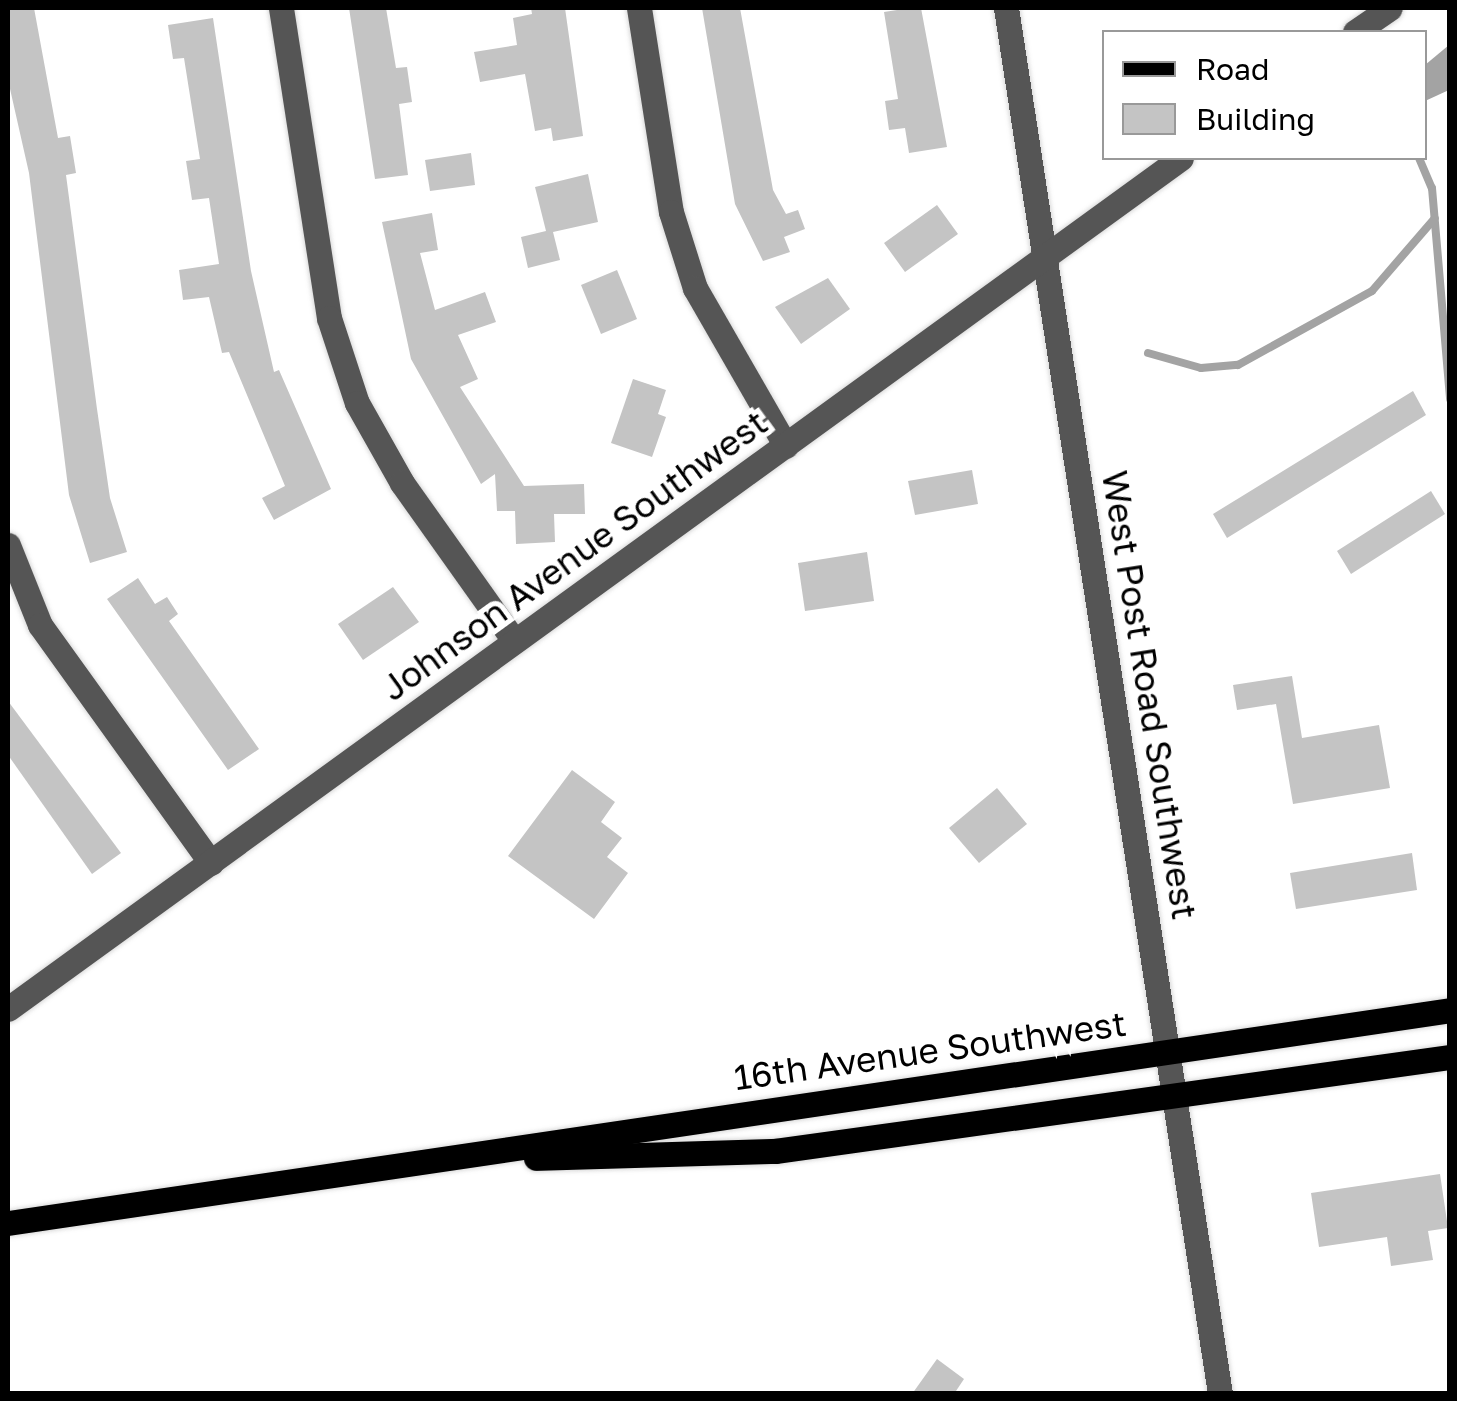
<!DOCTYPE html>
<html>
<head>
<meta charset="utf-8">
<style>
  body { margin:0 }
  #map { position:relative; width:1457px; height:1401px; overflow:hidden; background:#fff; font-family:"Golos Text",sans-serif }
  div>[style] { position:absolute }
  .water>* { inset:0; background:#a3a3a3 }
  .stream>* { height:8px; margin:-4px; padding:0 4px; transform-origin:4px; border-radius:4px; background:#a3a3a3 }
  .building>* { inset:0; background:#c4c4c4 }
  .roads { filter:drop-shadow(0 0 2px #dbdbdb) drop-shadow(0 0 2px #dbdbdb) }
  .minor>* { height:25px; margin:-12.5px; padding:0 12.5px; transform-origin:12.5px; border-radius:12.5px; background:#555 }
  .major>* { height:25px; margin:-12.5px; padding:0 12.5px; transform-origin:12.5px; border-radius:12.5px; background:#000 }
  span { translate:-50% -50%; white-space:nowrap; text-align:center; line-height:1.15; -webkit-text-stroke:10px #fff; paint-order:stroke }
  .street-label { font-size:35px; color:#000 }
  .frame { position:absolute; inset:0; border:10px solid #000; pointer-events:none }
  .legend { position:absolute; left:1102px; top:30px; width:325px; height:130px; box-sizing:border-box; background:#fff; border:2px solid #999; margin:0; padding:12px 18px; list-style:none; font-size:30px; color:#000 }
  .legend li { display:flex; align-items:center; gap:20px; height:50px }
  .legend b { width:50px; border:2px solid #999 }
</style>
</head>
<body>
<div id="map">
  <div class="water">
    <i style="clip-path:polygon(1449px 45px,1449px 90px,1425px 101px,1425px 65px)"></i>
  </div>
  <div class="stream">
    <i style="left:1419px;top:158px;width:33px;rotate:67deg"></i>
    <i style="left:1432px;top:188px;width:212px;rotate:85.1deg"></i>
    <i style="left:1148px;top:353px;width:55px;rotate:15.8deg"></i>
    <i style="left:1201px;top:368px;width:37px;rotate:-5deg"></i>
    <i style="left:1238px;top:365px;width:153px;rotate:-28.9deg"></i>
    <i style="left:1372px;top:291px;width:96px;rotate:-49.2deg"></i>
  </div>
  <div class="building">
    <i style="clip-path:polygon(8px 8px,34px 8px,58px 138px,70px 136px,76px 173px,66px 175px,97px 409px,110px 498px,127px 552px,90px 563px,69px 495px,29px 173px,8px 80px)"></i>
    <i style="clip-path:polygon(349px 8px,386px 8px,396px 68px,407px 67px,412px 102px,399px 104px,408px 175px,375px 179px)"></i>
    <i style="clip-path:polygon(531px 8px,565px 8px,583px 136px,553px 141px,551px 128px,535px 131px,525px 74px,480px 82px,474px 52px,517px 45px,513px 18px,532px 14px)"></i>
    <i style="clip-path:polygon(702px 8px,740px 8px,773px 190px,786px 214px,798px 210px,805px 229px,784px 237px,790px 252px,763px 261px,735px 204px)"></i>
    <i style="clip-path:polygon(910px 8px,921px 8px,947px 147px,909px 153px,905px 128px,889px 130px,885px 101px,898px 99px,884px 12px)"></i>
    <i style="clip-path:polygon(213px 18px,251px 271px,274px 372px,279px 370px,331px 489px,274px 520px,262px 498px,285px 486px,229px 352px,222px 353px,209px 297px,183px 300px,179px 270px,219px 264px,209px 198px,192px 200px,186px 161px,200px 159px,184px 58px,173px 59px,168px 25px)"></i>
    <i style="clip-path:polygon(471px 153px,475px 185px,430px 191px,425px 160px)"></i>
    <i style="clip-path:polygon(588px 174px,598px 222px,553px 232px,560px 260px,528px 268px,521px 237px,546px 231px,535px 187px)"></i>
    <i style="clip-path:polygon(937px 205px,958px 234px,905px 272px,884px 243px)"></i>
    <i style="clip-path:polygon(432px 213px,438px 250px,420px 253px,435px 310px,485px 292px,496px 322px,458px 335px,478px 379px,460px 387px,524px 486px,584px 484px,585px 514px,554px 514px,555px 542px,516px 544px,515px 511px,497px 511px,495px 474px,481px 484px,411px 359px,382px 222px)"></i>
    <i style="clip-path:polygon(617px 270px,637px 319px,601px 334px,581px 285px)"></i>
    <i style="clip-path:polygon(828px 278px,850px 309px,801px 344px,775px 307px)"></i>
    <i style="clip-path:polygon(633px 379px,666px 390px,658px 414px,666px 417px,652px 457px,611px 443px)"></i>
    <i style="clip-path:polygon(1413px 391px,1426px 415px,1227px 538px,1213px 514px)"></i>
    <i style="clip-path:polygon(972px 470px,978px 504px,915px 515px,908px 481px)"></i>
    <i style="clip-path:polygon(1431px 491px,1445px 514px,1351px 574px,1337px 551px)"></i>
    <i style="clip-path:polygon(867px 552px,874px 601px,805px 611px,798px 563px)"></i>
    <i style="clip-path:polygon(138px 578px,155px 604px,167px 597px,178px 614px,169px 621px,259px 749px,228px 770px,107px 599px)"></i>
    <i style="clip-path:polygon(393px 587px,419px 622px,363px 660px,338px 624px)"></i>
    <i style="clip-path:polygon(1292px 676px,1302px 738px,1379px 725px,1390px 788px,1293px 804px,1276px 704px,1237px 710px,1233px 685px)"></i>
    <i style="clip-path:polygon(8px 701px,121px 853px,92px 874px,8px 755px)"></i>
    <i style="clip-path:polygon(572px 770px,615px 802px,601px 822px,622px 838px,607px 857px,628px 873px,594px 919px,508px 856px)"></i>
    <i style="clip-path:polygon(997px 788px,1027px 824px,979px 863px,949px 828px)"></i>
    <i style="clip-path:polygon(1412px 853px,1417px 890px,1296px 909px,1290px 873px)"></i>
    <i style="clip-path:polygon(1440px 1174px,1448px 1228px,1428px 1231px,1433px 1260px,1391px 1266px,1387px 1237px,1319px 1247px,1311px 1193px)"></i>
    <i style="clip-path:polygon(937px 1359px,964px 1379px,954px 1394px,912px 1394px)"></i>
  </div>
  <div class="roads">
    <div class="minor">
      <i style="left:281px;top:8px;width:314px;rotate:81.2deg"></i>
      <i style="left:329px;top:318px;width:89px;rotate:71.8deg"></i>
      <i style="left:357px;top:403px;width:92px;rotate:60.6deg"></i>
      <i style="left:402px;top:483px;width:191px;rotate:54.6deg"></i>
      <i style="left:639px;top:8px;width:206px;rotate:81.1deg"></i>
      <i style="left:671px;top:212px;width:80px;rotate:72.5deg"></i>
      <i style="left:695px;top:288px;width:182px;rotate:60.1deg"></i>
      <i style="left:1006px;top:8px;width:1402px;rotate:81.22deg"></i>
      <i style="left:1355px;top:32px;width:42px;rotate:-34.4deg"></i>
      <i style="left:8px;top:545px;width:86px;rotate:68.2deg"></i>
      <i style="left:40px;top:625px;width:293px;rotate:54.3deg"></i>
      <i style="left:8px;top:1009px;width:1449px;rotate:-35.96deg"></i>
    </div>
    <div class="major">
      <i style="left:536px;top:1158px;width:239px;rotate:-1.7deg"></i>
      <i style="left:775px;top:1151px;width:682px;rotate:-7.93deg"></i>
      <i style="left:8px;top:1223px;width:1458px;rotate:-8.4deg"></i>
    </div>
  </div>
  <div class="street-label">
    <span style="left:574px;top:555px;rotate:-36deg">Johnson Avenue Southwest</span>
    <span style="left:1150px;top:695px;rotate:81deg">West Post Road Southwest</span>
    <span style="left:930px;top:1050px;rotate:-8deg">16th Avenue Southwest</span>
  </div>
  <div class="frame"></div>
  <ul class="legend">
  <li><b style="height:12px;background:#000"></b>Road</li>
  <li><b style="height:28px;background:#c4c4c4"></b>Building</li>
  </ul>
</div>
</body>
</html>
